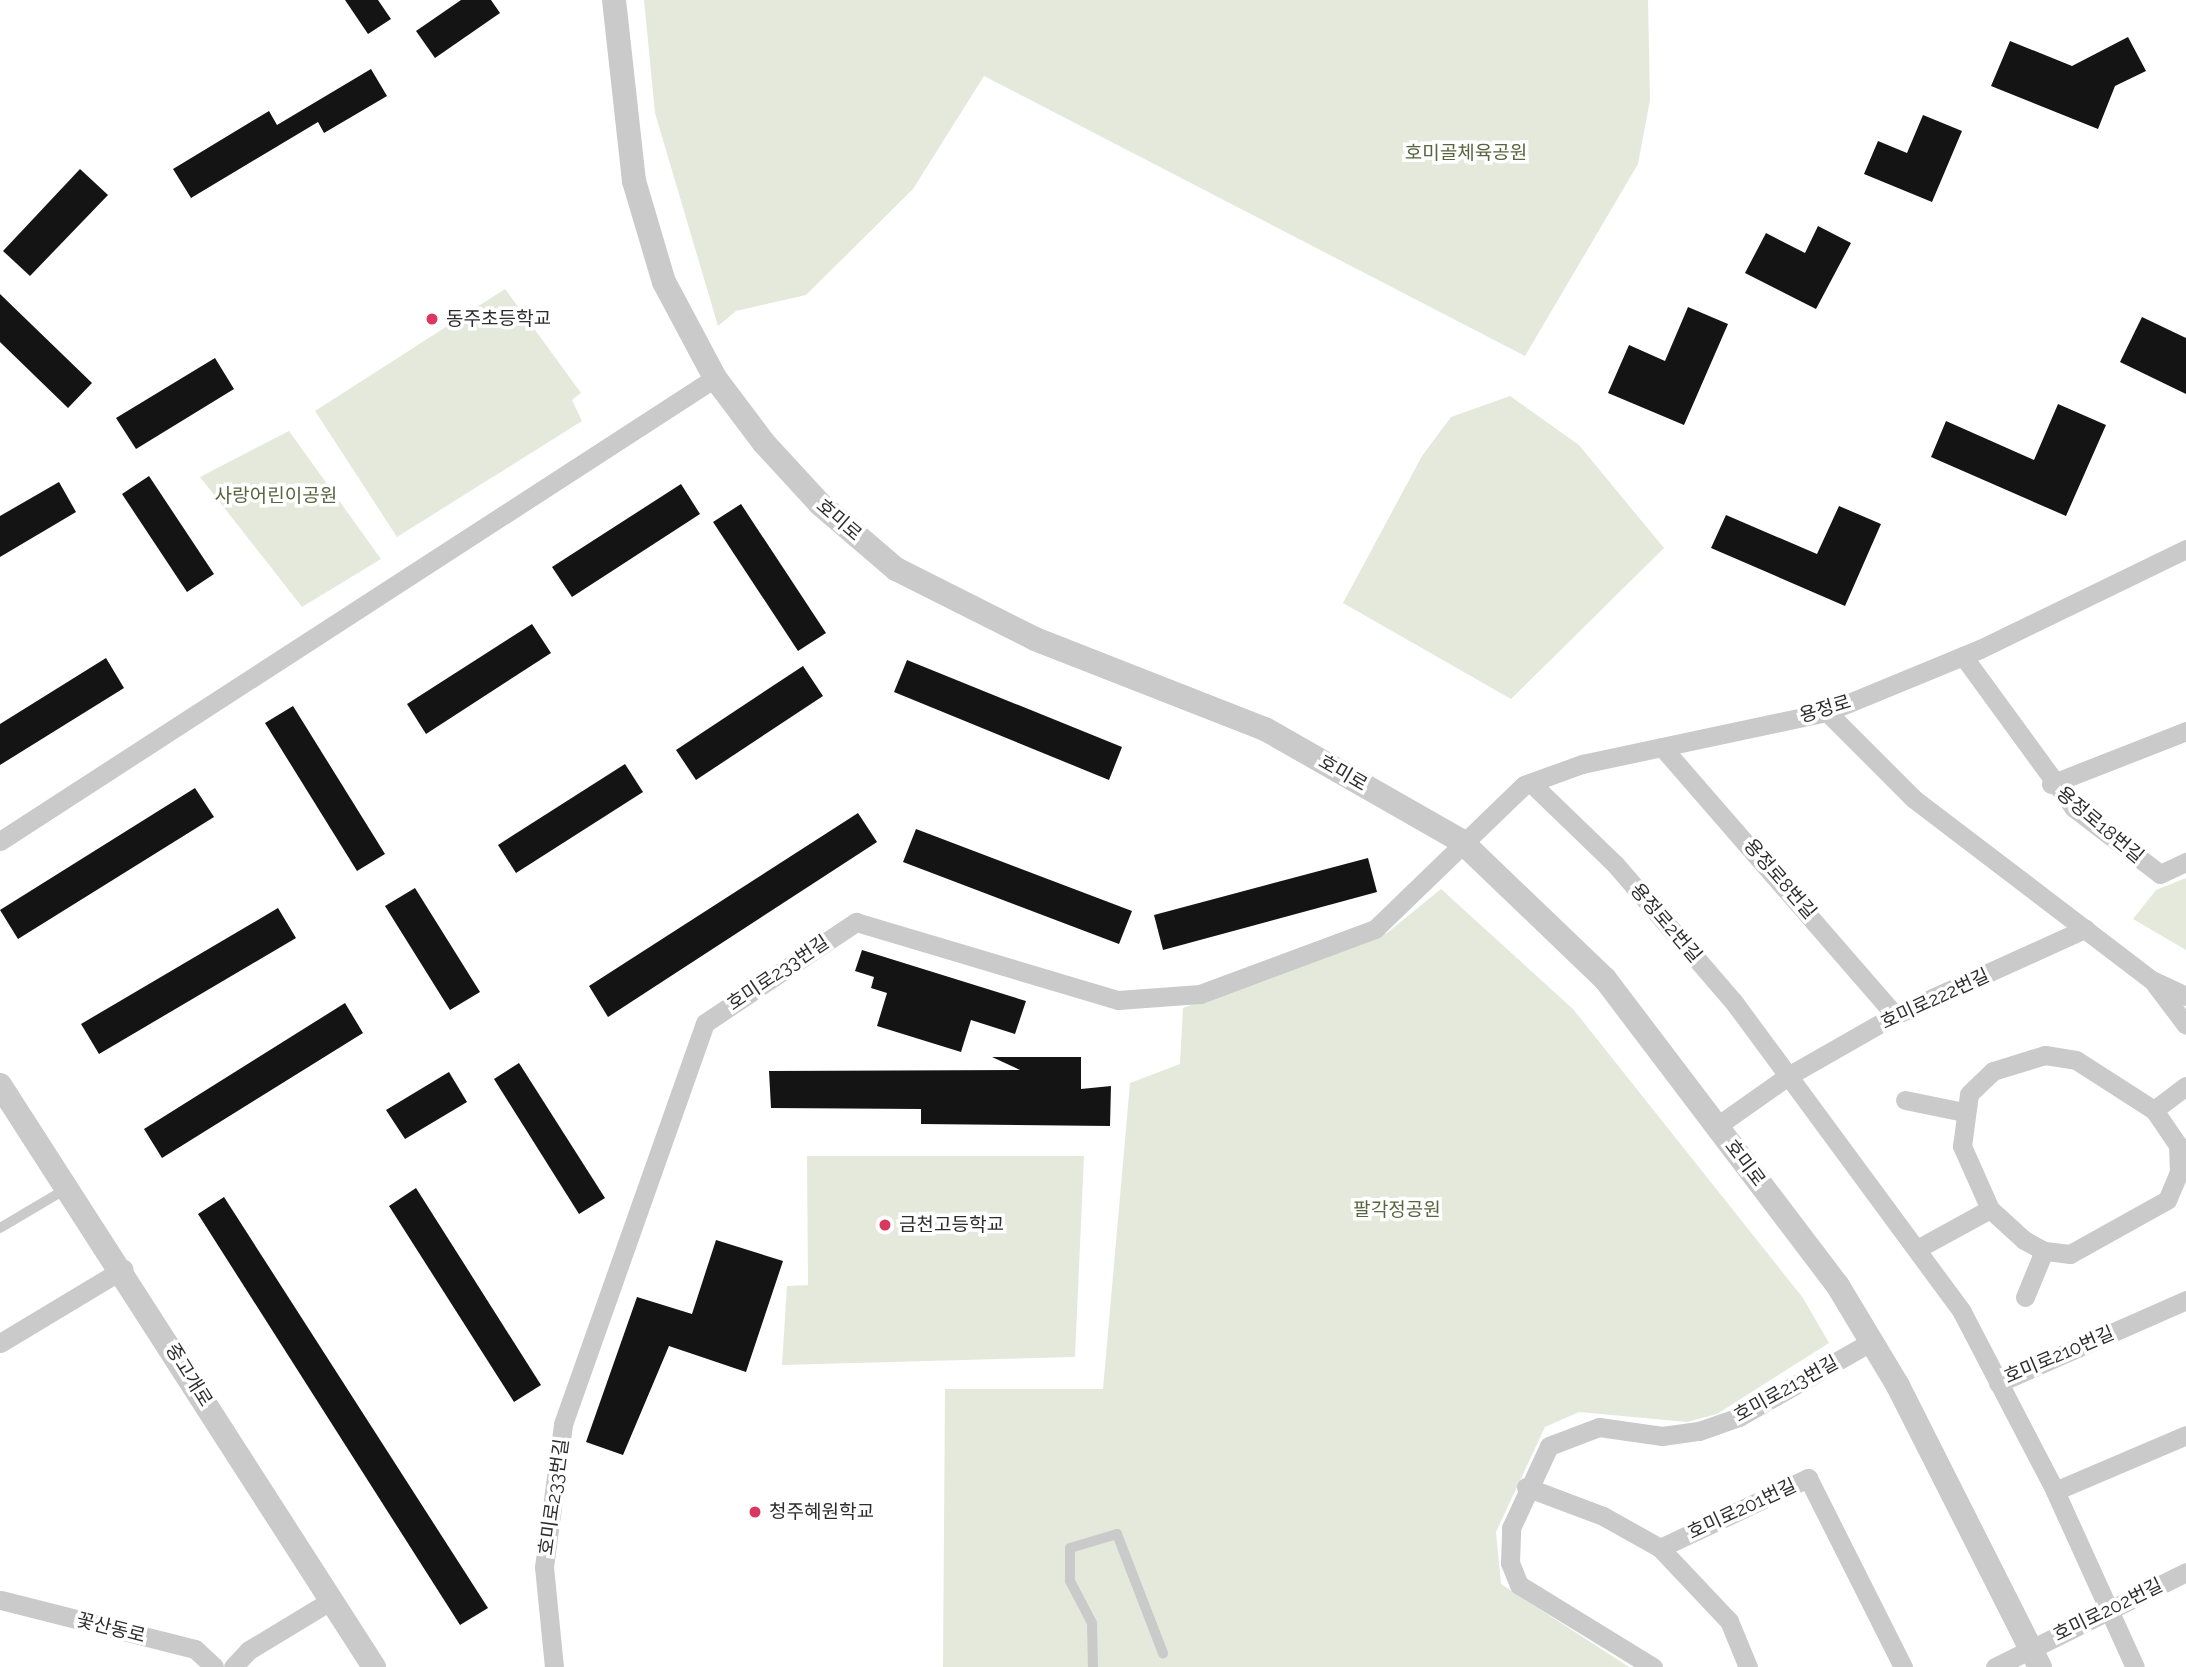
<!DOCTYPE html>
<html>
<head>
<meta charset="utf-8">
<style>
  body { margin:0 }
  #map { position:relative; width:2186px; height:1667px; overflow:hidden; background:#fff; font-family:Raleway,"Noto Sans KR",sans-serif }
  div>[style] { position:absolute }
  .green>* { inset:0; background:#e5e9db }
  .building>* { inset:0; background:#141414 }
  .service>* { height:10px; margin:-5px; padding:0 5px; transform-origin:5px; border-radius:5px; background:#cacaca }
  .minor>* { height:19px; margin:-9.5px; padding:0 9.5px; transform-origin:9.5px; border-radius:9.5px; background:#cacaca }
  .tertiary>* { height:24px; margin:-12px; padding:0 12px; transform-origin:12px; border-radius:12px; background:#cacaca }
  .dots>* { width:19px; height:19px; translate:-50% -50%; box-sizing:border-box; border:4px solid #fff; border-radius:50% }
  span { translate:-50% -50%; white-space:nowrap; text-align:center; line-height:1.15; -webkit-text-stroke:7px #fff; paint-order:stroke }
  .park-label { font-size:19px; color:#56653d }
  .poi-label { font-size:19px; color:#2d2d2d }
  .left { translate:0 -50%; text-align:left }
  .street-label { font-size:19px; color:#2d2d2d }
</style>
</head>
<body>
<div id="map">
  <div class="green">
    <i style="clip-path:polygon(644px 0,1648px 0,1650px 100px,1638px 164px,1525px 356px,984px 76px,913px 189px,806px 295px,736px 311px,718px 326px,655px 113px)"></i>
    <i style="clip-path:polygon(505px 289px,581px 393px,572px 400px,582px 421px,397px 537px,315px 411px)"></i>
    <i style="clip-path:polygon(1510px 396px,1579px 445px,1664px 548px,1511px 699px,1343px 603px,1422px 456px,1451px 417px)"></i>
    <i style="clip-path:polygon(289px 431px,381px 559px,302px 607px,200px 477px)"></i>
    <i style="clip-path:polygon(2186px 878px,2186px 950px,2133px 919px,2156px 890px)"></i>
    <i style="clip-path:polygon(1441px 889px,1573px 1009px,1803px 1298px,1829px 1343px,1717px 1414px,1687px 1422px,1579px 1412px,1545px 1427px,1496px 1532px,1501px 1584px,1629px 1667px,943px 1667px,945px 1389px,1103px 1389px,1130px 1083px,1180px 1064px,1183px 1008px,1387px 933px)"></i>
    <i style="clip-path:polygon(807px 1156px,1084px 1156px,1075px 1357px,782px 1365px,787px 1286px,808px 1285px)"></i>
  </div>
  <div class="building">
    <i style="clip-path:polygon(345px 0,378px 0,391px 19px,368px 34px)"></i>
    <i style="clip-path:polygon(461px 0,491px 0,500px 13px,435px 58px,416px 31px)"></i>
    <i style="clip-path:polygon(2128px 37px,2146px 71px,2115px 86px,2098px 129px,1991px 86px,2010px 41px,2072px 66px)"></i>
    <i style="clip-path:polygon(371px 69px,387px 96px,324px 133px,318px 122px,191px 198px,173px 169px,269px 111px,277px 125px)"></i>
    <i style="clip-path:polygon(1923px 115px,1962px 131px,1932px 202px,1864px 174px,1878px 141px,1907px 153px)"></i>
    <i style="clip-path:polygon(80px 169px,108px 195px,30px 276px,3px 251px)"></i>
    <i style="clip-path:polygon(1818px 226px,1851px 243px,1816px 309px,1745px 273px,1766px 233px,1805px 253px)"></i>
    <i style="clip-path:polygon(0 294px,92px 383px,68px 408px,0 342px)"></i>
    <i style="clip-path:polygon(1688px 307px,1728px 324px,1684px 425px,1608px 393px,1629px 345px,1665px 361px)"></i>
    <i style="clip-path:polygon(2142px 317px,2186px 338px,2186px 394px,2120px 362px)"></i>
    <i style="clip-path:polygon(215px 358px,234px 389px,136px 449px,116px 418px)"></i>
    <i style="clip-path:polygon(2058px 404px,2106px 425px,2066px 516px,1931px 457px,1946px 421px,2034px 460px)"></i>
    <i style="clip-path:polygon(149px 476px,214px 574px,187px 592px,122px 494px)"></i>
    <i style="clip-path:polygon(59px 482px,76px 512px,0 557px,0 516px)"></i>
    <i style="clip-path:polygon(681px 484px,700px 514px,572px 597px,552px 567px)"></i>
    <i style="clip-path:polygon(741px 504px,826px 633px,798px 651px,713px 522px)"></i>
    <i style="clip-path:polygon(1839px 506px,1881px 524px,1845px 606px,1711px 548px,1726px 515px,1817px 554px)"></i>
    <i style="clip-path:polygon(532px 624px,551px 653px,426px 734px,407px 704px)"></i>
    <i style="clip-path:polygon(106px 658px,124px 688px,0 765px,0 724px)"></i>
    <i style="clip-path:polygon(907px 660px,1122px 747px,1109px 780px,894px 692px)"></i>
    <i style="clip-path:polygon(803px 666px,823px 696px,696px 780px,676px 750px)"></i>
    <i style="clip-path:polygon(293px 706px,385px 854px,357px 871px,265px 723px)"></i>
    <i style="clip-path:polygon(625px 764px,643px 792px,516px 873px,498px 845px)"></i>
    <i style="clip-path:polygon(195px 788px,214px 817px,18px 939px,0 910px)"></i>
    <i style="clip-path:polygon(858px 813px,877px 842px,608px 1017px,589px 986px)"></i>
    <i style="clip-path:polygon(916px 829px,1132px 911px,1119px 944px,903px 862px)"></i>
    <i style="clip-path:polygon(1368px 858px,1377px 892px,1163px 950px,1154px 915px)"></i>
    <i style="clip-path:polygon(415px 888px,480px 992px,450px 1010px,385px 906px)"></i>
    <i style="clip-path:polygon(278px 908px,296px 938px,99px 1054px,81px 1024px)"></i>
    <i style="clip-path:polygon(862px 950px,1026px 1001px,1015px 1034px,971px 1020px,961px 1052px,877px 1026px,887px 993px,871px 988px,874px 977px,855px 971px)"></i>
    <i style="clip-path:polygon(345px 1003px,363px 1033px,162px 1158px,144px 1129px)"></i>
    <i style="clip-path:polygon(992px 1057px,1081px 1057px,1081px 1089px,1111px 1086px,1110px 1126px,921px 1124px,921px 1109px,771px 1108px,769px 1071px,1020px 1070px)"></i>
    <i style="clip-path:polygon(519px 1063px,605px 1198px,579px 1214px,494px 1079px)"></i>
    <i style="clip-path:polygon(449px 1072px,467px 1102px,405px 1139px,386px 1110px)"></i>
    <i style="clip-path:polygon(416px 1188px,541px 1385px,514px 1402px,389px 1206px)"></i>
    <i style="clip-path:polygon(224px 1197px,488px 1608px,460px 1625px,198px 1214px)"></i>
    <i style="clip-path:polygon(716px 1240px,783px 1261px,746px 1372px,669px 1346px,623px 1455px,586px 1442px,637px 1297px,692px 1314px)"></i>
  </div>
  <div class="service">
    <i style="left:0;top:1228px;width:77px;rotate:-30.6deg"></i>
    <i style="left:1093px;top:1667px;width:44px;rotate:-91.3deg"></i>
    <i style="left:1092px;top:1623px;width:47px;rotate:-117.6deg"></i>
    <i style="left:1070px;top:1581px;width:33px;rotate:-90deg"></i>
    <i style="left:1070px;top:1548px;width:49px;rotate:-16.6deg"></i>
    <i style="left:1117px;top:1534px;width:128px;rotate:68.9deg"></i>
  </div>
  <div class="minor">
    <i style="left:1963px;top:656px;width:188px;rotate:53.9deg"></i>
    <i style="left:2074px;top:808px;width:108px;rotate:37.5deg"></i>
    <i style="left:2160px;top:874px;width:29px;rotate:-25deg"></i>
    <i style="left:1827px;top:712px;width:123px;rotate:45deg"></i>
    <i style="left:1914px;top:799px;width:299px;rotate:37.3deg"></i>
    <i style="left:2152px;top:980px;width:38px;rotate:25deg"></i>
    <i style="left:1662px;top:747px;width:355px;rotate:49deg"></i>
    <i style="left:1531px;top:783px;width:117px;rotate:44deg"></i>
    <i style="left:1615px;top:864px;width:181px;rotate:49.3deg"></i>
    <i style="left:1733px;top:1001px;width:386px;rotate:53.6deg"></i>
    <i style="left:1962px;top:1312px;width:202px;rotate:62.5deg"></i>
    <i style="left:2055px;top:1491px;width:193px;rotate:65.6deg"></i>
    <i style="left:2051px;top:784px;width:145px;rotate:-21.4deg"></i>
    <i style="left:0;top:841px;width:852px;rotate:-32.93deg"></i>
    <i style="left:2155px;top:984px;width:51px;rotate:52.9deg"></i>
    <i style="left:1905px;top:1100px;width:60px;rotate:11.5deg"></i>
    <i style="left:2154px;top:1110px;width:40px;rotate:-37deg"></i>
    <i style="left:1717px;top:1126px;width:87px;rotate:-35.2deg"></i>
    <i style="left:1788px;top:1076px;width:123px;rotate:-29.7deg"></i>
    <i style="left:1895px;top:1015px;width:209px;rotate:-24.4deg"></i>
    <i style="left:1917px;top:1249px;width:83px;rotate:-28.7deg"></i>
    <i style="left:1990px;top:1209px;width:69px;rotate:-114deg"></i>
    <i style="left:1962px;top:1146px;width:52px;rotate:-82.3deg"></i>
    <i style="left:1969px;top:1094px;width:33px;rotate:-44deg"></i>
    <i style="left:1993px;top:1071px;width:54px;rotate:-17.1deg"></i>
    <i style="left:2045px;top:1055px;width:31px;rotate:9deg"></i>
    <i style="left:2076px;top:1060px;width:93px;rotate:32.7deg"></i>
    <i style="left:2154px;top:1110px;width:42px;rotate:55.6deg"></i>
    <i style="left:2178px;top:1145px;width:27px;rotate:88deg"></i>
    <i style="left:2179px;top:1172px;width:30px;rotate:113deg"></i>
    <i style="left:2167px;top:1200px;width:111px;rotate:150.9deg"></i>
    <i style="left:2070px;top:1254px;width:26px;rotate:-173deg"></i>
    <i style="left:2044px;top:1251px;width:23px;rotate:-151deg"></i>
    <i style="left:2024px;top:1240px;width:46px;rotate:-137.6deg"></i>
    <i style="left:2025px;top:1297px;width:50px;rotate:-67.6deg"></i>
    <i style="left:0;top:1343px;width:144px;rotate:-31deg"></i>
    <i style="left:1998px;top:1383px;width:206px;rotate:-23.8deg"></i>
    <i style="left:1526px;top:1487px;width:82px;rotate:20.6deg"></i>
    <i style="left:1603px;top:1516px;width:65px;rotate:29.3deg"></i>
    <i style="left:1660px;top:1548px;width:100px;rotate:46.6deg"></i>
    <i style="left:1729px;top:1621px;width:50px;rotate:67.6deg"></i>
    <i style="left:2055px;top:1491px;width:142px;rotate:-23.1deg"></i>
    <i style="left:1660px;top:1548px;width:164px;rotate:-25.3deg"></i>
    <i style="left:1808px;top:1478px;width:212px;rotate:63.3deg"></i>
    <i style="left:1px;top:1600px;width:200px;rotate:14.2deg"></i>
    <i style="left:195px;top:1649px;width:26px;rotate:43deg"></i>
    <i style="left:233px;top:1667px;width:23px;rotate:-47deg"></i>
    <i style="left:249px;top:1650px;width:95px;rotate:-31.2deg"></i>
    <i style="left:554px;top:1667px;width:100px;rotate:-95.7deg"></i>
    <i style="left:544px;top:1567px;width:144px;rotate:-82.4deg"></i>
    <i style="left:563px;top:1424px;width:425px;rotate:-70.5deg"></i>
    <i style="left:705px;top:1023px;width:182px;rotate:-33.8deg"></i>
    <i style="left:856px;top:922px;width:273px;rotate:16.6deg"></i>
    <i style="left:1118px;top:1000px;width:82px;rotate:-4.2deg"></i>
    <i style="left:1200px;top:994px;width:187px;rotate:-20.4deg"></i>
    <i style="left:1375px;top:929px;width:207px;rotate:-44deg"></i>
    <i style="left:1524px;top:785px;width:62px;rotate:-19.9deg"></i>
    <i style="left:1582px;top:764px;width:250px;rotate:-12deg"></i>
    <i style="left:1827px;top:712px;width:165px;rotate:-22.4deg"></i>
    <i style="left:1980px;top:649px;width:229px;rotate:-25.9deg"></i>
    <i style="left:1653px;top:1667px;width:157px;rotate:-148.5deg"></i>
    <i style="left:1519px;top:1585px;width:24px;rotate:-112deg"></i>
    <i style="left:1510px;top:1563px;width:35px;rotate:-88deg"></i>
    <i style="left:1511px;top:1528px;width:90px;rotate:-65.1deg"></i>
    <i style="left:1549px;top:1446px;width:53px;rotate:-20.8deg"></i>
    <i style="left:1599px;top:1427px;width:64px;rotate:8.1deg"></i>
    <i style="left:1662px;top:1436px;width:37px;rotate:-8deg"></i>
    <i style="left:1699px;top:1431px;width:42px;rotate:-19.3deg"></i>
    <i style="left:1739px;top:1417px;width:153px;rotate:-29.7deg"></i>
    <i style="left:1995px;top:1667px;width:213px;rotate:-26.4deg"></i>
  </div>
  <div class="tertiary">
    <i style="left:614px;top:0;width:182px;rotate:83.7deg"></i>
    <i style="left:634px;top:181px;width:105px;rotate:73.5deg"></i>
    <i style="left:664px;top:282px;width:109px;rotate:62deg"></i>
    <i style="left:715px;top:378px;width:81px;rotate:53deg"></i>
    <i style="left:764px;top:443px;width:84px;rotate:47.4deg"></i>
    <i style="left:821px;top:505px;width:99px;rotate:40.5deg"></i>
    <i style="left:896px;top:569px;width:156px;rotate:26.7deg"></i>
    <i style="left:1035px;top:639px;width:247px;rotate:21.4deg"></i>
    <i style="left:1265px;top:729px;width:226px;rotate:29.7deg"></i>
    <i style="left:1461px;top:841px;width:199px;rotate:43.8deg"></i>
    <i style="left:1605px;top:979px;width:385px;rotate:52.8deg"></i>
    <i style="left:1838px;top:1286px;width:117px;rotate:59deg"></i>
    <i style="left:1898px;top:1386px;width:315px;rotate:63.2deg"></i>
    <i style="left:0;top:1085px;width:692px;rotate:57.27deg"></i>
  </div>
  <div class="dots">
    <i style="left:432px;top:319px;background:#d9395f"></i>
    <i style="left:885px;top:1225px;background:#d9395f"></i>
    <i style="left:755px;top:1512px;background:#d9395f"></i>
  </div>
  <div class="park-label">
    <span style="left:1466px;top:153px">호미골체육공원</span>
    <span style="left:276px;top:496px">사랑어린이공원</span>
    <span style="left:1397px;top:1210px">팔각정공원</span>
  </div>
  <div class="poi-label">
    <span class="left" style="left:446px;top:319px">동주초등학교</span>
    <span class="left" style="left:899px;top:1225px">금천고등학교</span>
    <span class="left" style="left:769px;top:1512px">청주혜원학교</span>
  </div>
  <div class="street-label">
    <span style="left:839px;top:520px;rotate:41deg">호미로</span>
    <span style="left:1825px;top:709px;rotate:-17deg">용정로</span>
    <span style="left:1343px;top:773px;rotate:30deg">호미로</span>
    <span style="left:2100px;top:825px;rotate:40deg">용정로18번길</span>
    <span style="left:1780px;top:879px;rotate:49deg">용정로8번길</span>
    <span style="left:1666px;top:923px;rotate:49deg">용정로2번길</span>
    <span style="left:778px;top:973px;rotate:-34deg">호미로233번길</span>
    <span style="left:1935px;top:999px;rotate:-25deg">호미로222번길</span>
    <span style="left:1745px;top:1163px;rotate:53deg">호미로</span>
    <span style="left:2059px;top:1355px;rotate:-23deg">호미로210번길</span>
    <span style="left:189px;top:1375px;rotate:58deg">중고개로</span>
    <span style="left:1786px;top:1389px;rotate:-29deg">호미로213번길</span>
    <span style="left:554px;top:1497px;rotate:-82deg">호미로233번길</span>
    <span style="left:1742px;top:1509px;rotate:-25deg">호미로201번길</span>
    <span style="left:2108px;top:1610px;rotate:-26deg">호미로202번길</span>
    <span style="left:111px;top:1628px;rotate:14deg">꽃산동로</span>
  </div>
</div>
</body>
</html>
